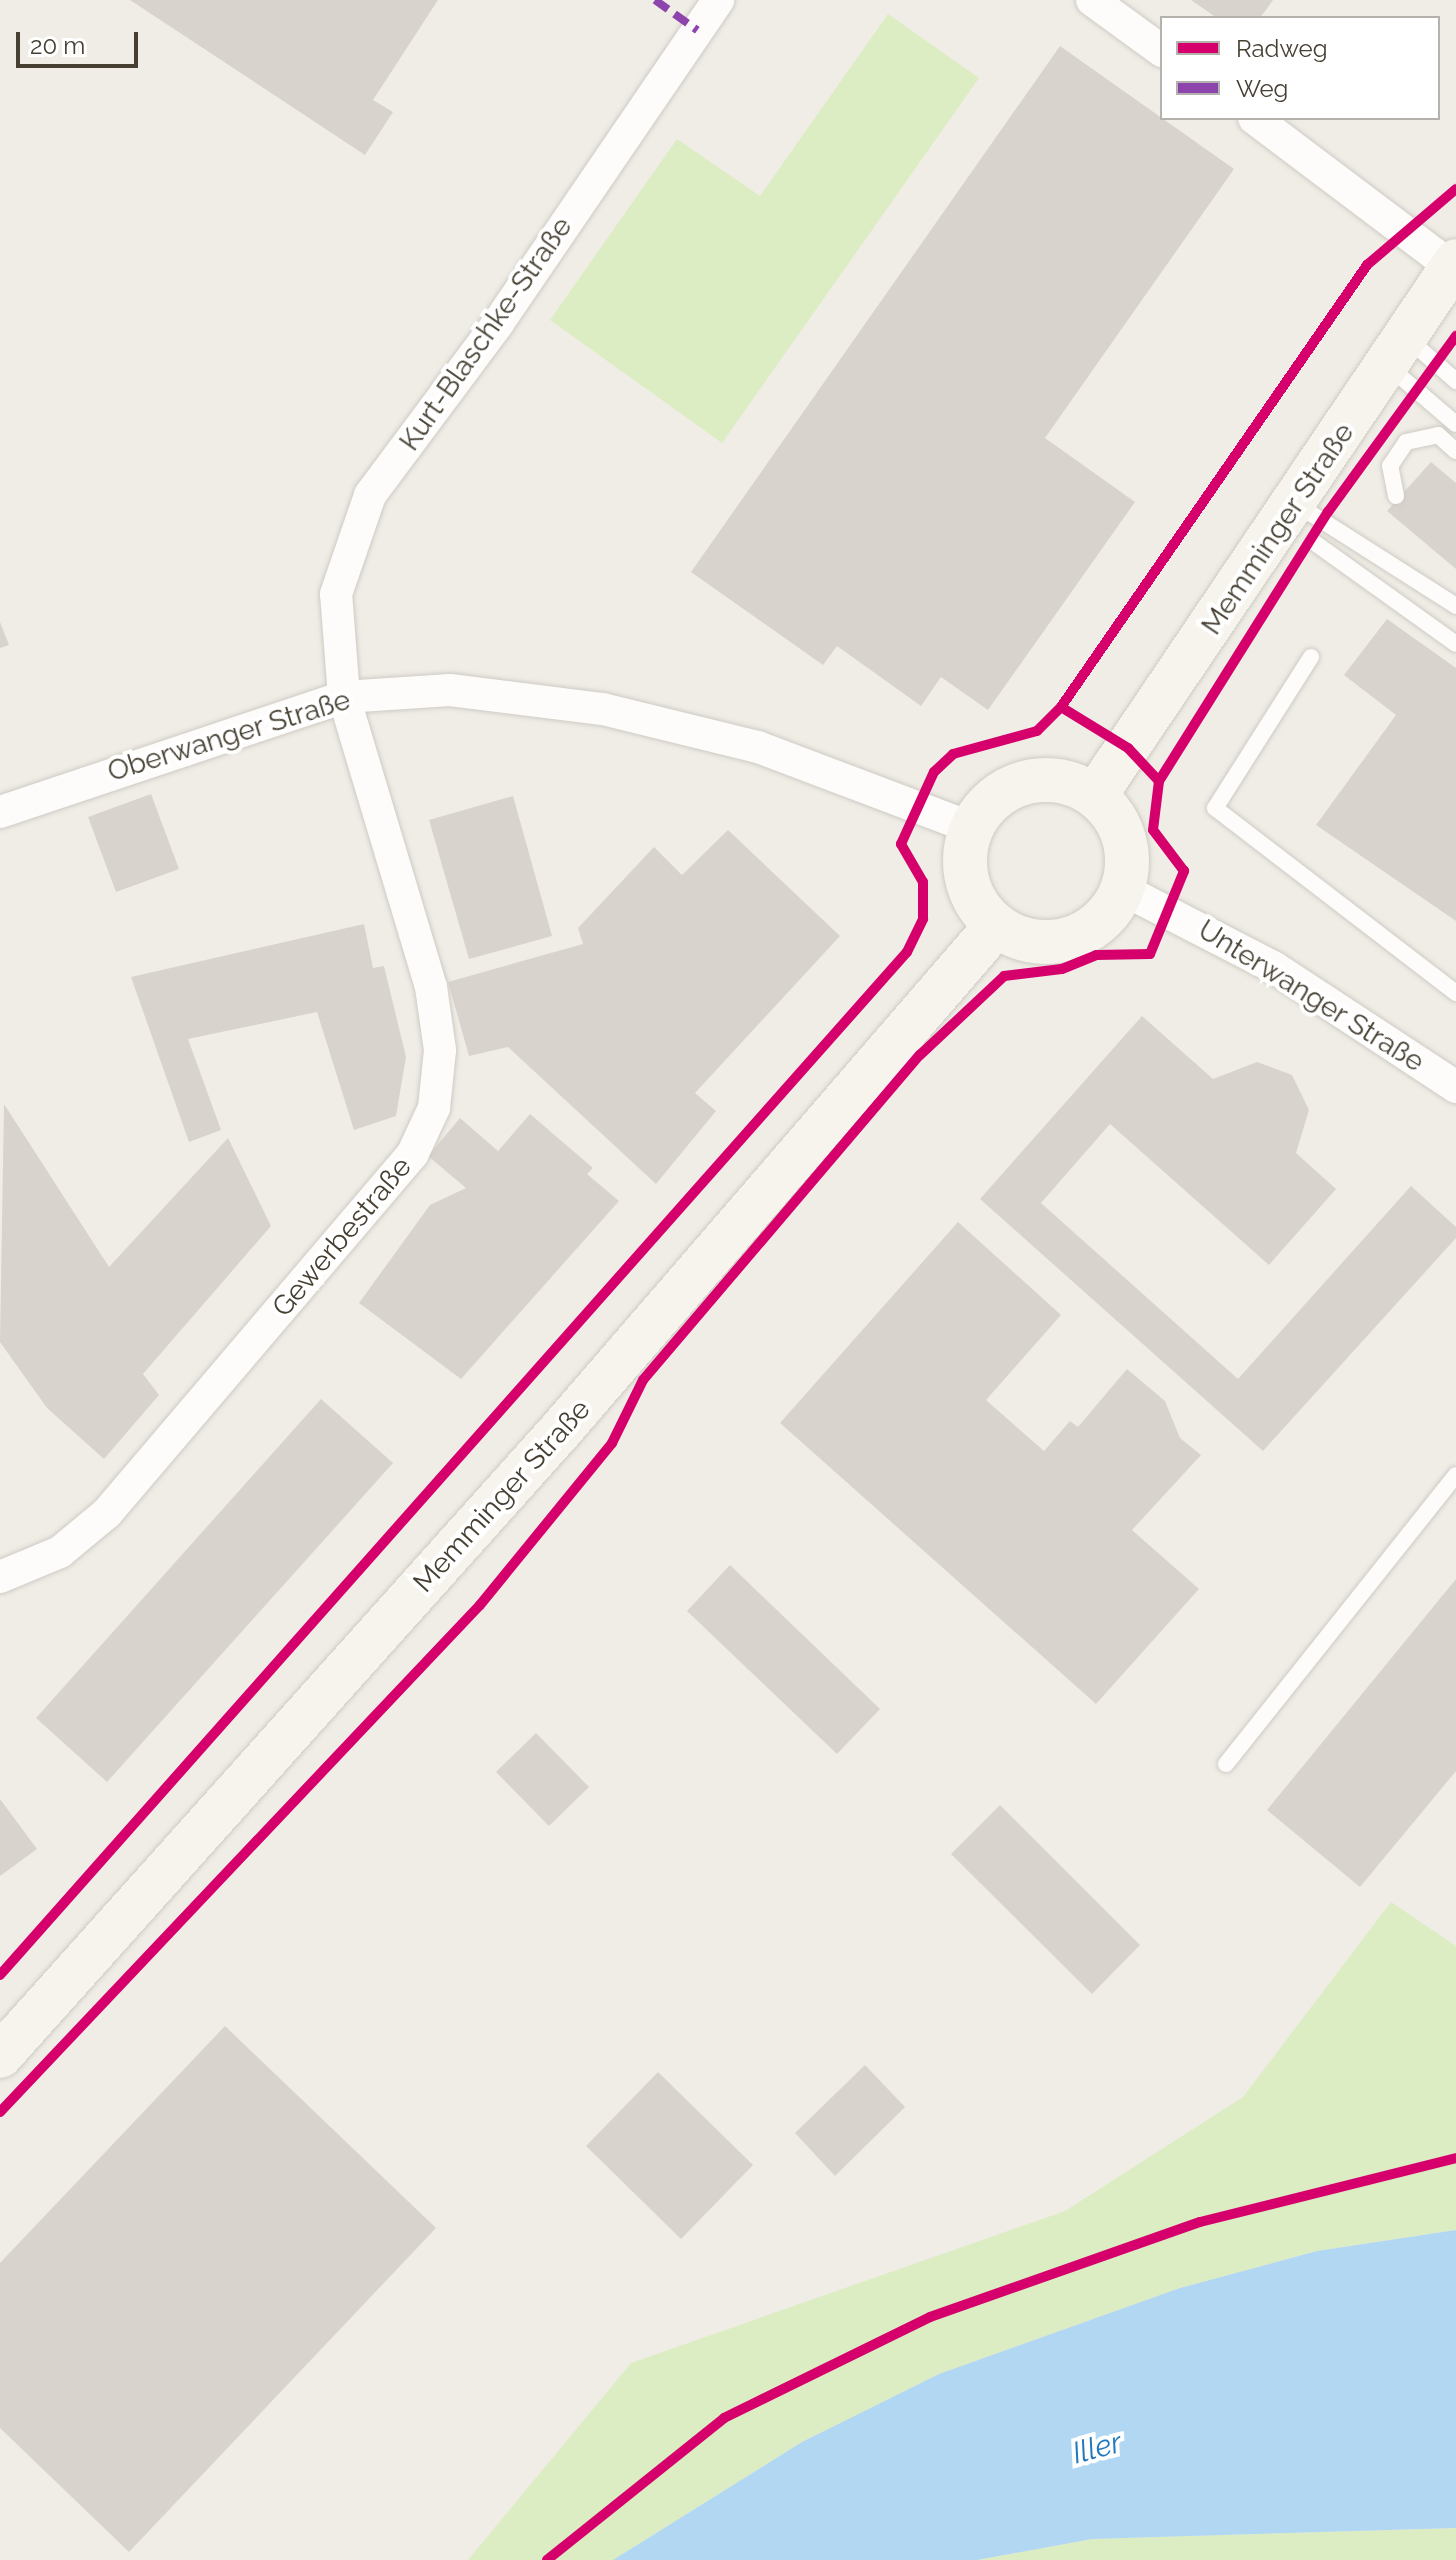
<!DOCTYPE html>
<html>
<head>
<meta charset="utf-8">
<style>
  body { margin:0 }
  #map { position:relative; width:1456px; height:2560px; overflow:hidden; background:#f0ede6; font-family:Raleway,sans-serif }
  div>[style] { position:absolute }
  .green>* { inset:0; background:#dcecc3 }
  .water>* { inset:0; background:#b2d7f2 }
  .building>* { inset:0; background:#d8d4cd }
  .roads { filter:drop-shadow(0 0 2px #cecbc4) drop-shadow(0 0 2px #cecbc4) }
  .lane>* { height:16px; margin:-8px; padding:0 8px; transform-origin:8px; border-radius:8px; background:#fdfcfb }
  .street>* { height:32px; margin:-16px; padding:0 16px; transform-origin:16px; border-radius:16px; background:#fdfcfb }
  .secondary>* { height:44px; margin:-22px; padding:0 22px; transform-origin:22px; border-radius:22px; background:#f6f4ed }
  .secondary>.ring { margin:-22px; padding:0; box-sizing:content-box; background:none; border:44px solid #f6f4ed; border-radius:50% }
  .quiet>* { height:8px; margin-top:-4px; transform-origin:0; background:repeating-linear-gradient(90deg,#8e44ad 0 16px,transparent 0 24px) }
  .cycleway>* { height:10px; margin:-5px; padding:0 5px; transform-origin:5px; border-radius:5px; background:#d6006c }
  span { translate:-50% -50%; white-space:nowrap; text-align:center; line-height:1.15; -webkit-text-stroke:8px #fff; paint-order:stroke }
  .street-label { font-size:28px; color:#463f32 }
  .water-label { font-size:30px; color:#2178bc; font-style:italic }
  .legend { position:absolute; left:1160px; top:16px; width:280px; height:104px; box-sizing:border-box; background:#fff; border:2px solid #b5b2ad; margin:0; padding:10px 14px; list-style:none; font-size:24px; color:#463f32 }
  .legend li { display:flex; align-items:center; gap:16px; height:40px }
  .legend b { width:40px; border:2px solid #b5b2ad }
  .scale { position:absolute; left:16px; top:32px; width:122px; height:36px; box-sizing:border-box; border:4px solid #463f32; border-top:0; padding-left:10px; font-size:24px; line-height:28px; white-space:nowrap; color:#463f32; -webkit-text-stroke:6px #fff; paint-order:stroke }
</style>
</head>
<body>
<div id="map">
  <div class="green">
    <i style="clip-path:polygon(888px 14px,979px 78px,722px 443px,550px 320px,677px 139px,760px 196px)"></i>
    <i style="clip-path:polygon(1391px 1902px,1456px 1946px,1456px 2230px,1317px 2251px,1180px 2288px,939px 2374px,802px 2442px,613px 2560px,468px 2560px,631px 2363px,1065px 2211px,1243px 2097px)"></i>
    <i style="clip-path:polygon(1456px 2528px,1456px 2560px,977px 2560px,1092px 2539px)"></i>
  </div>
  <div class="water">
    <i style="clip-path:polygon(1456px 2230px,1456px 2528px,1092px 2539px,977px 2560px,613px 2560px,802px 2442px,939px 2374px,1180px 2288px,1317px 2251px)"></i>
  </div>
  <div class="building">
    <i style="clip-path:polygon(130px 0,438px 0,373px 100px,393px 112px,365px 155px)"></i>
    <i style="clip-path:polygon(1191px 0,1273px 0,1260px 18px,1217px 18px)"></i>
    <i style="clip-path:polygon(1060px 46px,1234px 169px,1045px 438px,1135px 502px,988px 710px,941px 677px,921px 706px,837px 646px,823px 665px,691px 572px)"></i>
    <i style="clip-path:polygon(1431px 462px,1456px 483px,1456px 569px,1387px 511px)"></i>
    <i style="clip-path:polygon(1387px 619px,1456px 668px,1456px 921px,1316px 825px,1396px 715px,1344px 675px)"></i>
    <i style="clip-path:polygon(0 622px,9px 645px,0 648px)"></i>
    <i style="clip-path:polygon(151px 794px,179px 869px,116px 892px,88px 817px)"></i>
    <i style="clip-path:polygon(513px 796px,552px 936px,469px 959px,429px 820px)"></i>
    <i style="clip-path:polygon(728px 830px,840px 936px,695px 1093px,716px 1111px,656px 1184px,508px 1047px,469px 1056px,448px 982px,583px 944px,578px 928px,654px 847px,682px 875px)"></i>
    <i style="clip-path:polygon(364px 924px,373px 968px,384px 966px,406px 1057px,396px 1116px,354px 1130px,317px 1012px,188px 1039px,221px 1130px,189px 1142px,131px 977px)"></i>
    <i style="clip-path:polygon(1142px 1016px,1213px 1079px,1257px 1062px,1292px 1075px,1309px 1110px,1296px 1153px,1336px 1189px,1269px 1265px,1110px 1124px,1041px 1203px,1238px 1379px,1411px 1186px,1456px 1227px,1456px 1238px,1263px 1451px,980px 1199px)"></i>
    <i style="clip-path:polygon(4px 1104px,109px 1267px,228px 1138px,271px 1226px,143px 1374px,159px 1395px,104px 1459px,47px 1408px,0 1342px)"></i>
    <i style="clip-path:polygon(530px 1114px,593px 1168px,587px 1174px,619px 1201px,461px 1379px,359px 1303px,430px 1205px,466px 1188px,428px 1156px,460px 1118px,498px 1151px)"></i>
    <i style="clip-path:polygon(958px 1222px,1061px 1315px,986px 1400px,1044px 1451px,1070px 1421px,1078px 1427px,1127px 1369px,1165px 1401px,1180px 1438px,1201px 1455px,1132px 1530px,1199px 1589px,1096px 1704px,780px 1423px)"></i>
    <i style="clip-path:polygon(321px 1399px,393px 1463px,107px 1782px,36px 1718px)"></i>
    <i style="clip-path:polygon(730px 1565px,880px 1709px,837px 1754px,687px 1611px)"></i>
    <i style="clip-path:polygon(1456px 1579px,1456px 1771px,1360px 1887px,1267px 1810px)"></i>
    <i style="clip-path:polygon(536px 1733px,589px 1787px,549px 1826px,496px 1772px)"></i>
    <i style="clip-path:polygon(0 1799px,37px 1849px,0 1876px)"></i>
    <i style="clip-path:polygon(1000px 1805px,1140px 1945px,1092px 1994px,951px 1854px)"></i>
    <i style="clip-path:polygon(225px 2026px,436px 2228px,129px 2552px,0 2428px,0 2263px)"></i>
    <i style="clip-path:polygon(865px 2065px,905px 2107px,835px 2176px,795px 2133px)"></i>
    <i style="clip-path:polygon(658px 2072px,753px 2165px,681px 2239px,586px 2146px)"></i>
  </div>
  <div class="roads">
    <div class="lane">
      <i style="left:1406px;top:337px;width:67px;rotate:41.3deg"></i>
      <i style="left:1388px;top:366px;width:89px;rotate:40.5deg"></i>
      <i style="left:1396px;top:496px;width:31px;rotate:-101deg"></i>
      <i style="left:1390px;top:466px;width:29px;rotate:-56deg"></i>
      <i style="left:1406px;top:442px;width:33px;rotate:-12deg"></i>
      <i style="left:1438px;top:435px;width:24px;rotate:42deg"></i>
      <i style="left:1296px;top:504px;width:190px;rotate:32.5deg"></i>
      <i style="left:1315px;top:543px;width:173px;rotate:35.6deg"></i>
      <i style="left:1311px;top:657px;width:179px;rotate:122.4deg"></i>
      <i style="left:1215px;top:808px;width:304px;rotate:37.5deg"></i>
      <i style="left:1226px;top:1764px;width:369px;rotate:-51.5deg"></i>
    </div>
    <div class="street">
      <i style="left:1092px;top:0;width:87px;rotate:36.1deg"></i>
      <i style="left:1254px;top:118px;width:248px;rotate:37deg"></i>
      <i style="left:0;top:812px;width:363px;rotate:-18.5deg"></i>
      <i style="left:344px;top:697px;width:106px;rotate:-3.8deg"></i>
      <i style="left:450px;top:690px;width:154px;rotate:7.1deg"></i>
      <i style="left:603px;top:709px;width:160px;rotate:13.8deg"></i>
      <i style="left:758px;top:747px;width:229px;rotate:20.7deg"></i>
      <i style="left:1122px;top:889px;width:172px;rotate:27.3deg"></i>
      <i style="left:1275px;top:968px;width:217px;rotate:33.3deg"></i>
      <i style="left:0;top:1577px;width:65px;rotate:-22.6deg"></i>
      <i style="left:60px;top:1552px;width:61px;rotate:-39.7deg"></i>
      <i style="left:107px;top:1513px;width:472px;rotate:-49.6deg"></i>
      <i style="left:413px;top:1153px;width:50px;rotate:-65deg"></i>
      <i style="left:434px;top:1108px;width:58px;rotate:-84.1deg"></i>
      <i style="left:440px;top:1050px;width:64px;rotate:-98.1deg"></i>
      <i style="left:431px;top:987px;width:303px;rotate:-106.7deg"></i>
      <i style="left:344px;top:697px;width:103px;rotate:-94.4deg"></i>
      <i style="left:336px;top:594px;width:105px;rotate:-71deg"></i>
      <i style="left:370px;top:495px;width:214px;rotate:-53.3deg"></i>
      <i style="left:498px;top:323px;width:391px;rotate:-55.7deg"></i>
    </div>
    <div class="secondary">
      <i class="ring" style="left:965px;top:780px;width:118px;height:118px"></i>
      <i style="left:1096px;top:794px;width:643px;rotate:-55.96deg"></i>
      <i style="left:0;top:2056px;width:839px;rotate:-48.14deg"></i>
      <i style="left:560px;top:1431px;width:666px;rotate:-49.2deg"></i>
    </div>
  </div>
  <div class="quiet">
    <i style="left:655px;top:0;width:52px;rotate:35.5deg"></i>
  </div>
  <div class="cycleway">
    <i style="left:1061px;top:707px;width:79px;rotate:31.5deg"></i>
    <i style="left:1128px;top:748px;width:45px;rotate:46.8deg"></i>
    <i style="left:0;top:1975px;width:1367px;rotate:-48.44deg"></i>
    <i style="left:907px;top:952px;width:37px;rotate:-64deg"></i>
    <i style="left:923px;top:919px;width:37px;rotate:-90deg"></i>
    <i style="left:923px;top:882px;width:44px;rotate:-120.1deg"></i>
    <i style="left:901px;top:844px;width:79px;rotate:-65.4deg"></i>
    <i style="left:934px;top:772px;width:26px;rotate:-43deg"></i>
    <i style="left:953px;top:754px;width:87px;rotate:-15.3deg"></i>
    <i style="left:1037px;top:731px;width:34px;rotate:-45deg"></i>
    <i style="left:1061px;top:707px;width:538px;rotate:-55.3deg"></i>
    <i style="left:1367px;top:265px;width:117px;rotate:-40.5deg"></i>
    <i style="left:0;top:2112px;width:698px;rotate:-46.57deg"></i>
    <i style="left:480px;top:1605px;width:209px;rotate:-50.8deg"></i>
    <i style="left:612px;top:1443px;width:70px;rotate:-63.8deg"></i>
    <i style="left:643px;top:1380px;width:427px;rotate:-49.6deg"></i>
    <i style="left:920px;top:1055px;width:115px;rotate:-43.2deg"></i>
    <i style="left:1004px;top:976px;width:58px;rotate:-6.9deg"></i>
    <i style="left:1062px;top:969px;width:37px;rotate:-22deg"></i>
    <i style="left:1096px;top:955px;width:54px;rotate:-1.1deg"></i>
    <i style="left:1150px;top:954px;width:90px;rotate:-67.7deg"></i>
    <i style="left:1184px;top:871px;width:51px;rotate:-127.1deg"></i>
    <i style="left:1153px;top:830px;width:49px;rotate:-83deg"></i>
    <i style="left:1159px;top:781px;width:318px;rotate:-57.9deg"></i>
    <i style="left:1328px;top:512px;width:218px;rotate:-54deg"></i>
    <i style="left:547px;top:2560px;width:227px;rotate:-38.7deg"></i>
    <i style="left:724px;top:2418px;width:229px;rotate:-26.1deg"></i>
    <i style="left:930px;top:2317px;width:286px;rotate:-19.4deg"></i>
    <i style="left:1200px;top:2222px;width:264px;rotate:-14deg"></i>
  </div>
  <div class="street-label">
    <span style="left:486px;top:334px;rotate:-55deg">Kurt-Blaschke-Straße</span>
    <span style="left:1278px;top:529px;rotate:-56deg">Memminger Straße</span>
    <span style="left:229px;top:736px;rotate:-17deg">Oberwanger Straße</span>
    <span style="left:1311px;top:996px;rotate:32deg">Unterwanger Straße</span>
    <span style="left:342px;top:1237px;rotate:-50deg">Gewerbestraße</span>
    <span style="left:502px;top:1496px;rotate:-48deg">Memminger Straße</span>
  </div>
  <div class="water-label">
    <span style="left:1097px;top:2448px;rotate:-15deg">Iller</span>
  </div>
  <ul class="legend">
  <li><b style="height:10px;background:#d6006c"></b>Radweg</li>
  <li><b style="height:10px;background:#8e44ad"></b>Weg</li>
  </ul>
  <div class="scale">20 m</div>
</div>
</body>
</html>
